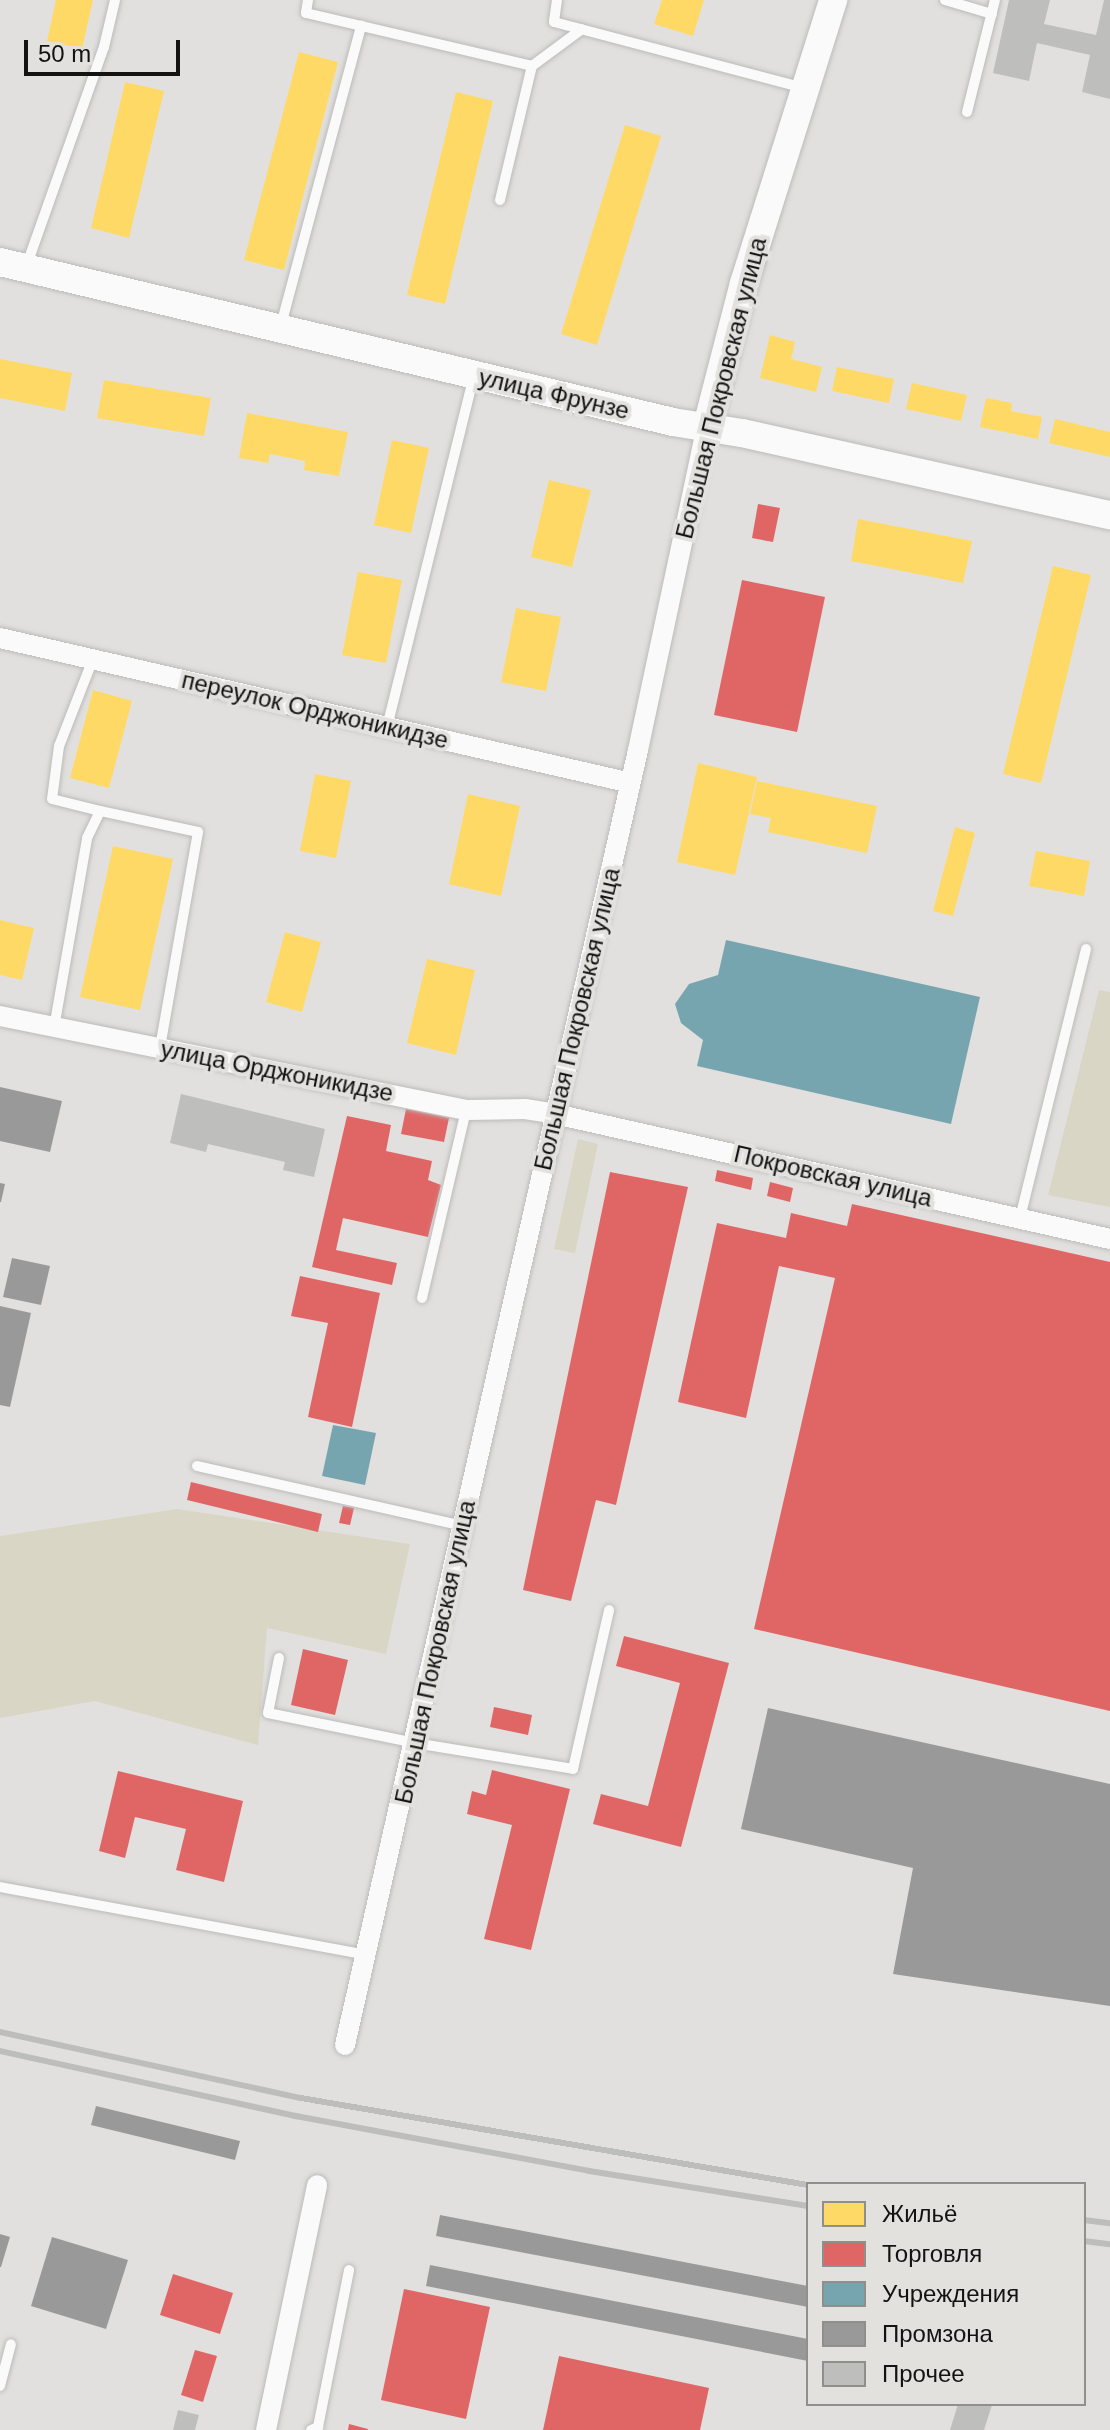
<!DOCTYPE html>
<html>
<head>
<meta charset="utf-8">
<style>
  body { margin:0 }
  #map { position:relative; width:1110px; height:2430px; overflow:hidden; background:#e1e0de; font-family:Arial,sans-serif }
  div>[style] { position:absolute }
  .green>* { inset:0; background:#dad6c5 }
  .homes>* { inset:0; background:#ffd966 }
  .shops>* { inset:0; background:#e06666 }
  .public>* { inset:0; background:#76a5af }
  .industry>* { inset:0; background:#999 }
  .building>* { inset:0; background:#bebebc }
  .roads { filter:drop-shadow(0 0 2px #bcbbba) drop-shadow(0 0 2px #bcbbba) }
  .lane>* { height:10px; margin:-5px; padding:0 5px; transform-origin:5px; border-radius:5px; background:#fafafa }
  .street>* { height:20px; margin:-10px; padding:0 10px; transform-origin:10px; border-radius:10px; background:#fafafa }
  .secondary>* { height:28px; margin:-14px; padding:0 14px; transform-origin:14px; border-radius:14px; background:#fafafa }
  .rail>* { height:6px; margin:-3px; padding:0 3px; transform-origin:3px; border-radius:3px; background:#bdbdbc }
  span { translate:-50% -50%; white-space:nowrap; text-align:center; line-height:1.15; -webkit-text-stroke:8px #e2e1dd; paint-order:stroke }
  .street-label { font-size:24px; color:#131312 }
  .legend { position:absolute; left:806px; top:2182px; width:280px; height:224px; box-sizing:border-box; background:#e2e1dd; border:2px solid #8f8f8c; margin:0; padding:10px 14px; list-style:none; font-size:24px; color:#131312 }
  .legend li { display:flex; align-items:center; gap:16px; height:40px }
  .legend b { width:40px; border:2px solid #8f8f8c }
  .scale { position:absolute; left:24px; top:40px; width:156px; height:36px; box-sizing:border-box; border:4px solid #131312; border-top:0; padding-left:10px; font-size:24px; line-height:28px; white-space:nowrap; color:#131312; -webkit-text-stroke:6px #e2e1dd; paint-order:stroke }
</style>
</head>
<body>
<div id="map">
  <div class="green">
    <i style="clip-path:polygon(1099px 990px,1110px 992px,1110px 1207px,1048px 1195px)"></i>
    <i style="clip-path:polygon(578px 1139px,598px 1144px,575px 1253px,554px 1249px)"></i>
    <i style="clip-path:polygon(177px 1509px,410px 1544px,386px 1654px,267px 1628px,258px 1745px,95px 1701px,0 1718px,0 1536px)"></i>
  </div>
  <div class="homes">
    <i style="clip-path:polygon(56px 0,93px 0,82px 49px,47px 41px)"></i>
    <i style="clip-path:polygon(662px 0,704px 0,693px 36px,654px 24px)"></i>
    <i style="clip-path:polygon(299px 52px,338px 62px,284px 270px,244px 260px)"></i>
    <i style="clip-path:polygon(125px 82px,164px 91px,129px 238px,91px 228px)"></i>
    <i style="clip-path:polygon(456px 92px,493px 101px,445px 304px,407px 295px)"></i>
    <i style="clip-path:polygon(625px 125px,661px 136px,597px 345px,561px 334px)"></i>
    <i style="clip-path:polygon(770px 335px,795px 342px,791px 359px,822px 367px,816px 392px,760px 378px)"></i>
    <i style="clip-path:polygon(0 359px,72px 373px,65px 411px,0 398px)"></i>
    <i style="clip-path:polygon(837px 367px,894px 379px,889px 403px,832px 391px)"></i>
    <i style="clip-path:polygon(104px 380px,211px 398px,204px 436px,97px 418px)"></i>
    <i style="clip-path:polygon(912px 383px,967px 395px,961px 421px,906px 409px)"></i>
    <i style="clip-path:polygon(986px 398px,1012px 403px,1011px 411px,1042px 417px,1038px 439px,980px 427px)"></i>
    <i style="clip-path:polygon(247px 413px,348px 432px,339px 476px,304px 470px,305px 461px,270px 454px,268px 463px,239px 458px)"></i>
    <i style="clip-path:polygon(1055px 419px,1110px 432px,1110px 457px,1049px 443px)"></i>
    <i style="clip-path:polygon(392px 440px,429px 448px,411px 533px,374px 525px)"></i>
    <i style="clip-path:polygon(549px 480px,591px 490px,572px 567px,531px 557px)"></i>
    <i style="clip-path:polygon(858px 519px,972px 541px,963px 583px,851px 561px)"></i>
    <i style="clip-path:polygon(1053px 566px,1091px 575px,1041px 783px,1003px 774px)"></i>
    <i style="clip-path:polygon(358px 572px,402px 580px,386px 663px,342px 655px)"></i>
    <i style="clip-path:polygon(516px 608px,561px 617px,546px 691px,501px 682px)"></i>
    <i style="clip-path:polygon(93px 690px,132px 701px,109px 788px,70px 778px)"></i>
    <i style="clip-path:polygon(698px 763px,757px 777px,735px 875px,677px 862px)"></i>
    <i style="clip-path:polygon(315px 774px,351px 781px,336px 858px,300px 851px)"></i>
    <i style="clip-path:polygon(757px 781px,877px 806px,867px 853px,768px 832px,771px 818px,750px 814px)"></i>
    <i style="clip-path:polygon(468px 794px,520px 806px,501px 896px,449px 884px)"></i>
    <i style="clip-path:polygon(955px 827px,975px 833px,953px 916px,933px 911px)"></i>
    <i style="clip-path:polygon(113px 846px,173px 859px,140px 1010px,80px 997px)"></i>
    <i style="clip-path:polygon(1036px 851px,1090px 861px,1084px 896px,1029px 886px)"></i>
    <i style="clip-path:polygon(0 920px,34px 928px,22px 980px,0 975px)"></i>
    <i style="clip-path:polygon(285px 932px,321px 942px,302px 1012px,266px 1002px)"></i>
    <i style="clip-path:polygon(427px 959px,475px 970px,456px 1055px,407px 1043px)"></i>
  </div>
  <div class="shops">
    <i style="clip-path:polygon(758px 504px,780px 508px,773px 542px,752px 538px)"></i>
    <i style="clip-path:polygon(742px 580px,825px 597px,797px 732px,714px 715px)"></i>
    <i style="clip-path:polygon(406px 1109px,449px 1118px,444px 1142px,401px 1134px)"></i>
    <i style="clip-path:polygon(347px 1116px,391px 1125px,386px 1151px,432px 1161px,428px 1180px,441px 1185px,428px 1237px,343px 1218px,336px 1250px,397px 1263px,392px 1285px,312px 1267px)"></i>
    <i style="clip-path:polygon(717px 1170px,753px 1178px,751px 1190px,715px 1181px)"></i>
    <i style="clip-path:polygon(610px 1172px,688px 1187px,616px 1505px,596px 1500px,571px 1601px,523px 1590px)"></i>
    <i style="clip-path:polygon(770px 1182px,793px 1188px,790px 1202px,767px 1196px)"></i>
    <i style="clip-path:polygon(852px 1204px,1110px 1262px,1110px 1711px,754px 1629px,835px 1278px,779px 1266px,746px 1418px,678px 1402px,717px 1223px,786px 1238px,791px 1213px,847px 1226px)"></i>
    <i style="clip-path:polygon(300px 1276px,380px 1293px,352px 1427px,308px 1417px,328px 1323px,291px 1316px)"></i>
    <i style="clip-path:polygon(191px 1482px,322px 1514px,318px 1532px,187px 1500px)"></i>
    <i style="clip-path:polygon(343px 1506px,354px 1508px,350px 1525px,339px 1523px)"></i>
    <i style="clip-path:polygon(624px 1636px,729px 1663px,681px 1847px,593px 1824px,601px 1794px,648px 1806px,680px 1683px,616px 1666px)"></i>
    <i style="clip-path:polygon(303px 1649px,348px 1660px,335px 1715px,291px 1705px)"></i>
    <i style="clip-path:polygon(494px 1707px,532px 1715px,528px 1735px,490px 1727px)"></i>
    <i style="clip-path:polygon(492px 1770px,570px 1789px,531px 1950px,484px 1939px,512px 1825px,467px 1814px,472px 1791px,486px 1795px)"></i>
    <i style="clip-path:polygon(118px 1771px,243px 1801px,224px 1882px,176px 1870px,186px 1829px,135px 1817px,125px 1858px,99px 1851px)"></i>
    <i style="clip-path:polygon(173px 2274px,233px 2293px,220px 2334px,160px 2315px)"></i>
    <i style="clip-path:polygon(404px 2289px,490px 2307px,466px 2419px,381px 2400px)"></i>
    <i style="clip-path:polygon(195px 2350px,217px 2356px,203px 2402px,181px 2395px)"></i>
    <i style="clip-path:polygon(559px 2356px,709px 2388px,700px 2430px,543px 2430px)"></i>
    <i style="clip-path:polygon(349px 2424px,368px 2429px,368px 2430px,348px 2430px)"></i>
  </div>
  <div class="public">
    <i style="clip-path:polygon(726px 940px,980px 997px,951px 1124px,697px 1066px,703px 1040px,681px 1023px,675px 1004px,689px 984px,718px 975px)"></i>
    <i style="clip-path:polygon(333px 1425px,376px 1433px,365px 1485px,322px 1476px)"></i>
  </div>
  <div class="industry">
    <i style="clip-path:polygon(0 1087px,62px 1101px,50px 1152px,0 1141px)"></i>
    <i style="clip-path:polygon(0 1183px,5px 1184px,1px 1202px,0 1202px)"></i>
    <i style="clip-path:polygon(12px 1258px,50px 1266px,41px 1305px,3px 1297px)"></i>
    <i style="clip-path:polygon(0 1306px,31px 1313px,10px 1407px,0 1405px)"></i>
    <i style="clip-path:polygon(768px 1708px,1110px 1784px,1110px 2006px,893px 1974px,913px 1868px,741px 1829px)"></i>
    <i style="clip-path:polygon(96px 2106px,240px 2141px,235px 2160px,91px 2125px)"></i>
    <i style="clip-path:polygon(440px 2215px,808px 2286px,808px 2307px,436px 2236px)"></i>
    <i style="clip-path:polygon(0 2234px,10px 2237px,1px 2267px,0 2267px)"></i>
    <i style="clip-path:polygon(52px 2237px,128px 2260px,106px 2329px,31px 2306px)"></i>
    <i style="clip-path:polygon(430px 2265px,808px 2339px,808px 2361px,426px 2286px)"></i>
  </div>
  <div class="building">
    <i style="clip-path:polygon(1009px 0,1050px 0,1044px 24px,1096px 35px,1104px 0,1110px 0,1110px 99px,1082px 92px,1090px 55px,1037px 43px,1029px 81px,993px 73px)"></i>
    <i style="clip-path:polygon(181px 1094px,325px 1129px,314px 1177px,283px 1170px,285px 1162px,208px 1144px,206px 1152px,170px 1143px)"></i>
    <i style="clip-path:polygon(958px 2404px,992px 2405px,984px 2430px,950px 2430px)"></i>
    <i style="clip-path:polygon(178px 2410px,199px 2415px,195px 2430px,173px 2430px)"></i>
  </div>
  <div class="roads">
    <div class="lane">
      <i style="left:308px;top:0;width:13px;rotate:99deg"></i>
      <i style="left:306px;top:13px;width:232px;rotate:13.2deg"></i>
      <i style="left:532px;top:66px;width:62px;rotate:-36.5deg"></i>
      <i style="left:557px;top:0;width:22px;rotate:98deg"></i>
      <i style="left:554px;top:22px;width:258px;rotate:14.8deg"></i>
      <i style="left:945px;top:0;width:49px;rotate:16.6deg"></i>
      <i style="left:967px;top:112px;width:115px;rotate:-76deg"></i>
      <i style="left:500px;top:200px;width:138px;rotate:-76.6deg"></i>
      <i style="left:26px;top:267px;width:233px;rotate:-70.5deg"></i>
      <i style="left:104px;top:47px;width:48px;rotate:-76.8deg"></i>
      <i style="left:281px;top:325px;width:310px;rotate:-75deg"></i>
      <i style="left:93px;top:659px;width:93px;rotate:111.3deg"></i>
      <i style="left:59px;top:746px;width:53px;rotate:97.5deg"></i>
      <i style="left:52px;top:799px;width:49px;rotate:14deg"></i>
      <i style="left:387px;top:727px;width:362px;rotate:-76.1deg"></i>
      <i style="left:54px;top:1028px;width:193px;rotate:-80.1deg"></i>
      <i style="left:87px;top:838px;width:30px;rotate:-64deg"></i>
      <i style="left:100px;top:811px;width:100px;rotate:12.1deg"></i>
      <i style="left:198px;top:832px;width:218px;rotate:100deg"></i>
      <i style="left:1020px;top:1218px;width:277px;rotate:-76.2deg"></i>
      <i style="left:422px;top:1298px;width:193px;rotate:-76.8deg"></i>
      <i style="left:197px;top:1466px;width:273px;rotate:12.7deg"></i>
      <i style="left:279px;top:1658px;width:56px;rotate:101.3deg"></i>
      <i style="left:268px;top:1713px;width:150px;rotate:11.5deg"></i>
      <i style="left:415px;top:1743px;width:160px;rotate:9.3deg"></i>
      <i style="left:573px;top:1769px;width:163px;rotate:-77.2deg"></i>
      <i style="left:0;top:1887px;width:372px;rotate:10.5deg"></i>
      <i style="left:0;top:2386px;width:43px;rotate:-75.3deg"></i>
      <i style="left:311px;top:2430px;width:8px;rotate:-23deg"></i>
      <i style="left:318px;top:2427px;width:160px;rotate:-78.8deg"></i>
    </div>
    <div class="street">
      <i style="left:0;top:638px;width:647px;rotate:12.94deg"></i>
      <i style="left:0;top:1016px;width:475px;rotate:11.4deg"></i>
      <i style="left:466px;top:1110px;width:59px;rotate:-1deg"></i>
      <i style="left:525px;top:1109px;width:30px;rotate:9deg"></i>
      <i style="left:555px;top:1114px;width:569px;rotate:12.69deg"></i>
      <i style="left:345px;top:2045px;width:1328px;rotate:-77.25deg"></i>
      <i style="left:638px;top:750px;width:331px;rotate:-78deg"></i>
      <i style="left:266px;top:2430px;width:250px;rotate:-78.2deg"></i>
    </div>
    <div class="secondary">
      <i style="left:0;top:262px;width:692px;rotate:13.37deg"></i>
      <i style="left:673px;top:422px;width:70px;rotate:9.1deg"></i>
      <i style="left:742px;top:433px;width:377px;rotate:12.6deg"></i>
      <i style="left:707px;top:426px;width:148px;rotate:-75.5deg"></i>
      <i style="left:744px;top:283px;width:297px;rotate:-72.5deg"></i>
    </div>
  </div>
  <div class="rail">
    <i style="left:0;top:2032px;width:308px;rotate:12.4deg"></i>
    <i style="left:301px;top:2098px;width:514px;rotate:9.74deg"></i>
    <i style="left:0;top:2051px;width:303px;rotate:12.4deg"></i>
    <i style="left:296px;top:2116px;width:298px;rotate:10.6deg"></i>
    <i style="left:589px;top:2171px;width:222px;rotate:9.1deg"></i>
    <i style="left:1084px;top:2220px;width:26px;rotate:7deg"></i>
    <i style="left:1084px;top:2241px;width:26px;rotate:7deg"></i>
  </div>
  <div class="street-label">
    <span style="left:721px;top:388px;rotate:-76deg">Большая Покровская улица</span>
    <span style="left:554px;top:394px;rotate:13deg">улица Фрунзе</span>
    <span style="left:315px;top:710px;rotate:13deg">переулок Орджоникидзе</span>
    <span style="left:577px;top:1019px;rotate:-77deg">Большая Покровская улица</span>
    <span style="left:277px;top:1071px;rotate:11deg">улица Орджоникидзе</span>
    <span style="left:833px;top:1176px;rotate:13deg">Покровская улица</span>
    <span style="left:435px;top:1652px;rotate:-78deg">Большая Покровская улица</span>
  </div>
  <ul class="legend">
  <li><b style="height:22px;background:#ffd966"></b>Жильё</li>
  <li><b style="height:22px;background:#e06666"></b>Торговля</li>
  <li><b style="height:22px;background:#76a5af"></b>Учреждения</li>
  <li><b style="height:22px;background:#999"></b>Промзона</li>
  <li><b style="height:22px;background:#bebebc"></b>Прочее</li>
  </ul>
  <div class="scale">50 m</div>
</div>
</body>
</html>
